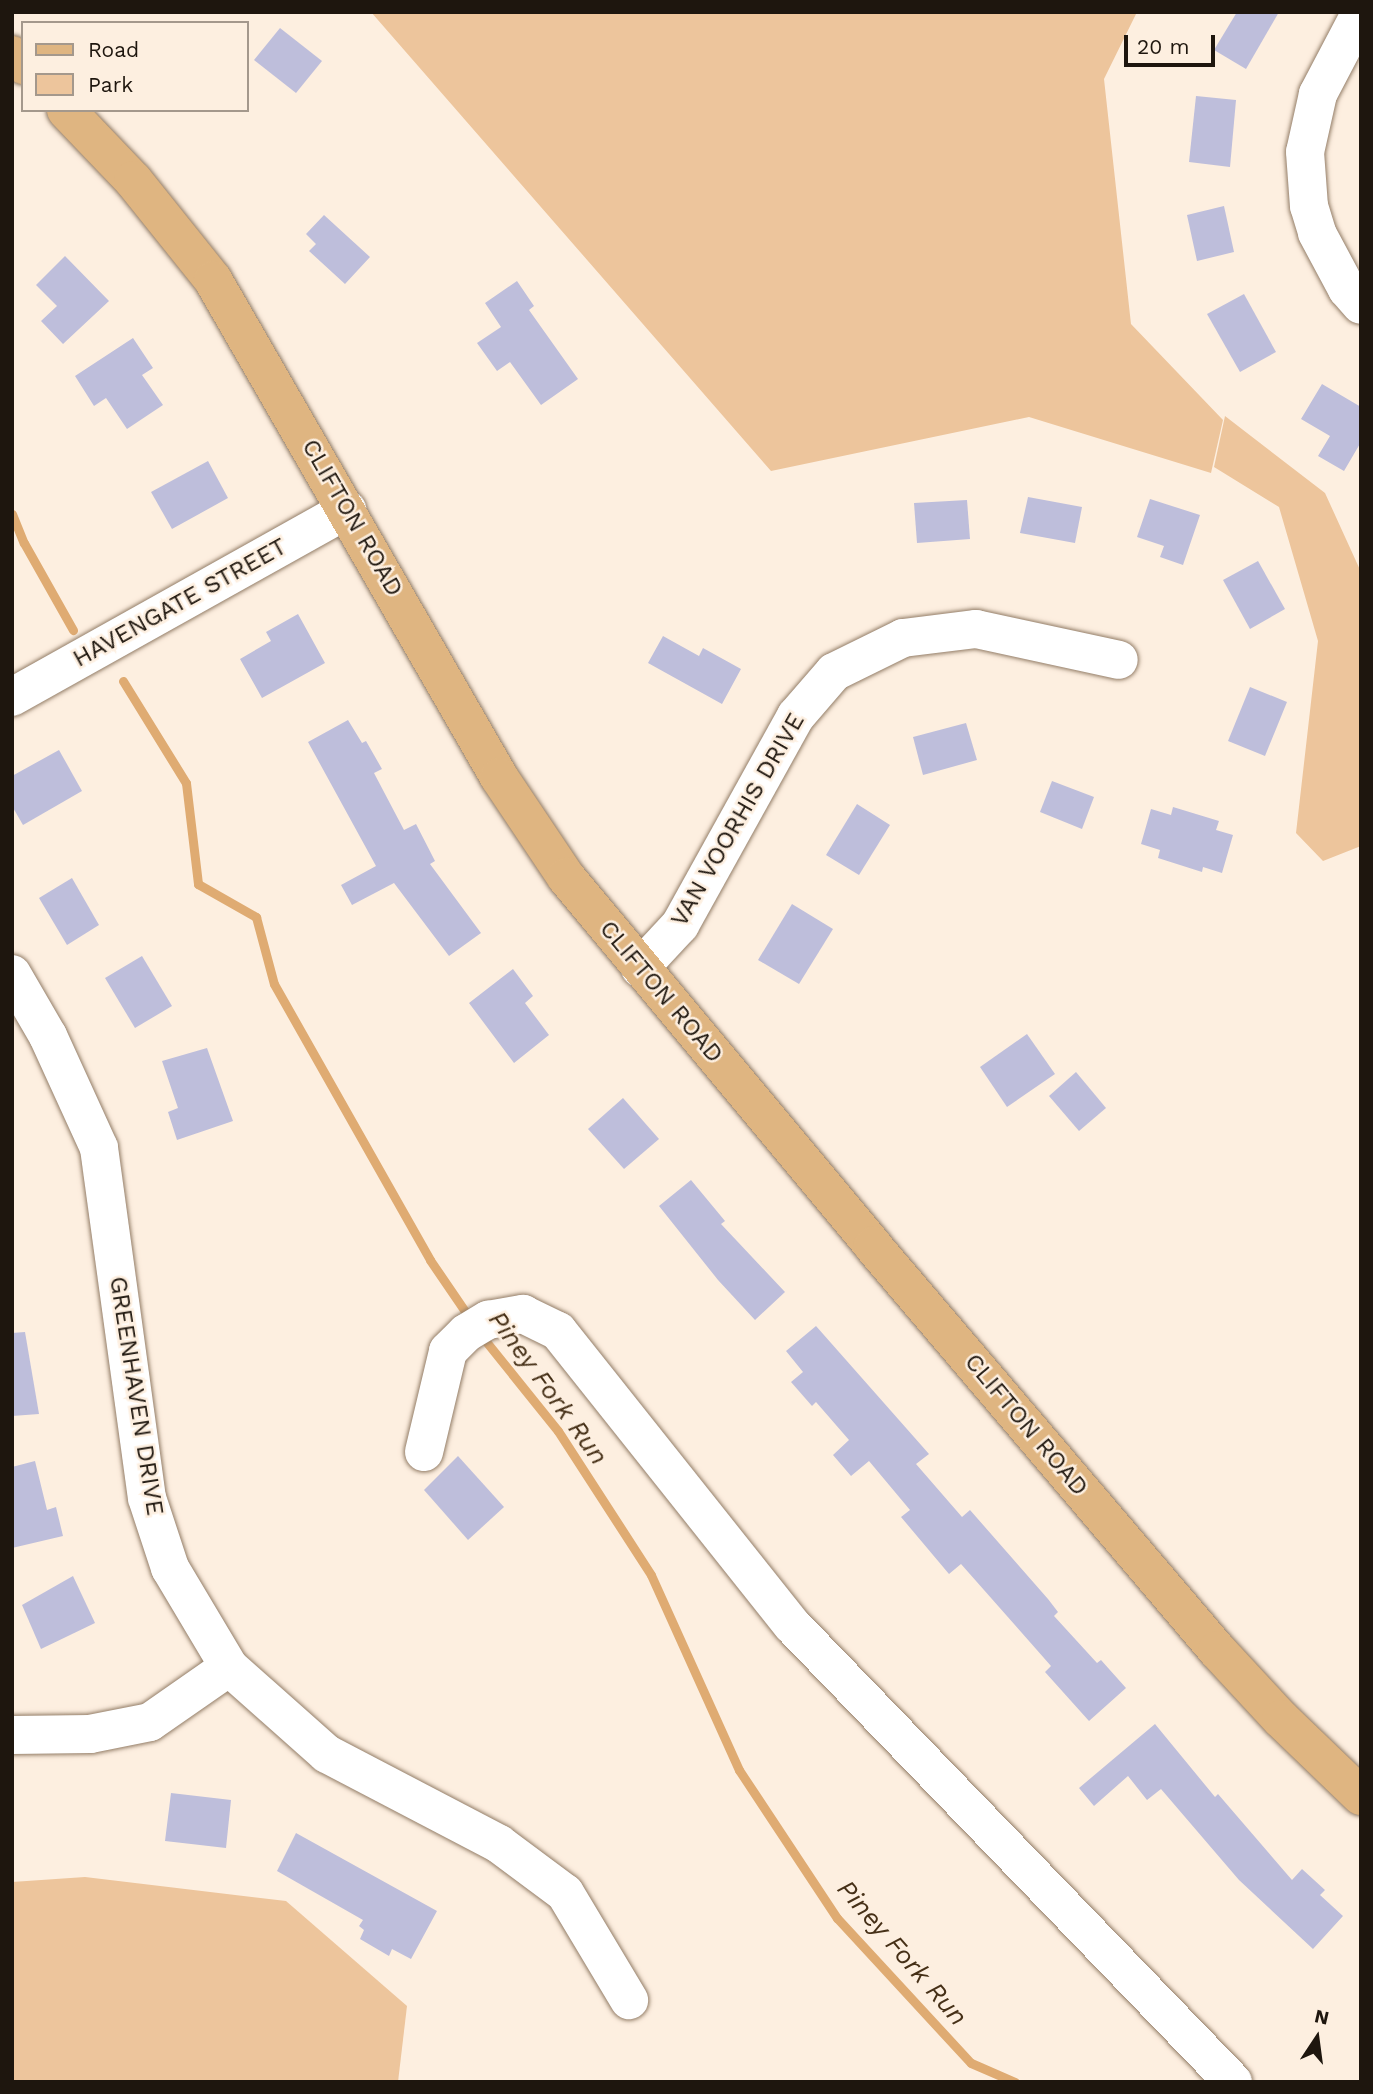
<!DOCTYPE html>
<html>
<head>
<meta charset="utf-8">
<style>
  body { margin:0 }
  #map { position:relative; width:1373px; height:2094px; overflow:hidden; background:#fdefe0; font-family:"Work Sans",sans-serif }
  div>[style] { position:absolute }
  .green>* { inset:0; background:#edc59c }
  .stream>* { height:9px; margin:-4.5px; padding:0 4.5px; transform-origin:4.5px; border-radius:4.5px; background:#dfab72 }
  .building>* { inset:0; background:#bebedb }
  .roads { filter:drop-shadow(0 0 2px #937d67) drop-shadow(0 0 2px #937d67) }
  .minor>* { height:38px; margin:-19px; padding:0 19px; transform-origin:19px; border-radius:19px; background:#fff }
  .major>* { height:38px; margin:-19px; padding:0 19px; transform-origin:19px; border-radius:19px; background:#dfb581 }
  span { translate:-50% -50%; white-space:nowrap; text-align:center; line-height:1.15; -webkit-text-stroke:5px #fdefe0; paint-order:stroke }
  .street-label { font-size:24px; color:#1e160e }
  .water-label { font-size:26px; color:#463017; font-style:italic }
  .frame { position:absolute; inset:0; border:14px solid #1e160e; pointer-events:none }
  .legend { position:absolute; left:21px; top:21px; width:228px; height:91px; box-sizing:border-box; background:#fdefe0; border:2px solid #a4988c; margin:0; padding:9px 12px; list-style:none; font-size:21px; color:#1e160e }
  .legend li { display:flex; align-items:center; gap:14px; height:35px }
  .legend b { width:35px; border:2px solid #a4988c }
  .north { position:absolute; left:1282px; top:2003px; width:70px; height:70px; -webkit-text-stroke:5px #fdefe0; paint-order:stroke; rotate:13deg; font-size:19px; font-weight:700; line-height:28px; text-align:center; color:#1e160e }
  .north::after { content:''; display:block; margin:auto; width:24px; height:32px; background:#1e160e; clip-path:polygon(50% 0,100% 100%,50% 72%,0 100%) }
  .scale { position:absolute; left:1124px; top:35px; width:91px; height:32px; box-sizing:border-box; border:4px solid #1e160e; border-top:0; padding-left:9px; font-size:21px; line-height:24px; white-space:nowrap; color:#1e160e; -webkit-text-stroke:5px #fdefe0; paint-order:stroke }
</style>
</head>
<body>
<div id="map">
  <div class="green">
    <i style="clip-path:polygon(371px 12px,1137px 12px,1104px 79px,1131px 324px,1223px 420px,1211px 473px,1029px 417px,771px 471px)"></i>
    <i style="clip-path:polygon(1225px 416px,1325px 493px,1361px 572px,1361px 846px,1323px 861px,1296px 833px,1318px 641px,1279px 507px,1214px 467px)"></i>
    <i style="clip-path:polygon(85px 1877px,286px 1901px,407px 2006px,398px 2082px,12px 2082px,12px 1882px)"></i>
  </div>
  <div class="stream">
    <i style="left:12px;top:514px;width:31px;rotate:68deg"></i>
    <i style="left:24px;top:543px;width:100px;rotate:60.6deg"></i>
    <i style="left:123px;top:681px;width:120px;rotate:58.3deg"></i>
    <i style="left:186px;top:783px;width:102px;rotate:83.2deg"></i>
    <i style="left:198px;top:884px;width:67px;rotate:29.6deg"></i>
    <i style="left:256px;top:917px;width:69px;rotate:75deg"></i>
    <i style="left:274px;top:984px;width:317px;rotate:60.5deg"></i>
    <i style="left:430px;top:1260px;width:73px;rotate:55.7deg"></i>
    <i style="left:480px;top:1334px;width:124px;rotate:51.2deg"></i>
    <i style="left:558px;top:1431px;width:171px;rotate:57.1deg"></i>
    <i style="left:651px;top:1575px;width:214px;rotate:65.7deg"></i>
    <i style="left:739px;top:1770px;width:178px;rotate:56.5deg"></i>
    <i style="left:837px;top:1918px;width:197px;rotate:47.3deg"></i>
    <i style="left:971px;top:2063px;width:48px;rotate:23.4deg"></i>
  </div>
  <div class="building">
    <i style="clip-path:polygon(1237px 12px,1279px 12px,1246px 69px,1214px 50px)"></i>
    <i style="clip-path:polygon(280px 28px,322px 61px,296px 93px,254px 60px)"></i>
    <i style="clip-path:polygon(1196px 96px,1236px 100px,1230px 167px,1189px 162px)"></i>
    <i style="clip-path:polygon(1224px 206px,1234px 252px,1197px 261px,1187px 215px)"></i>
    <i style="clip-path:polygon(324px 215px,370px 257px,345px 284px,309px 251px,316px 244px,306px 234px)"></i>
    <i style="clip-path:polygon(65px 256px,109px 301px,63px 344px,41px 321px,57px 306px,36px 285px)"></i>
    <i style="clip-path:polygon(517px 281px,534px 306px,529px 310px,578px 379px,541px 405px,510px 362px,497px 371px,477px 343px,501px 327px,485px 303px)"></i>
    <i style="clip-path:polygon(1244px 294px,1276px 352px,1240px 372px,1207px 314px)"></i>
    <i style="clip-path:polygon(133px 338px,153px 368px,142px 375px,163px 405px,127px 429px,106px 398px,94px 406px,75px 376px)"></i>
    <i style="clip-path:polygon(1322px 384px,1361px 407px,1361px 442px,1344px 471px,1318px 456px,1330px 436px,1301px 419px)"></i>
    <i style="clip-path:polygon(208px 461px,228px 498px,172px 529px,151px 492px)"></i>
    <i style="clip-path:polygon(1028px 497px,1082px 507px,1075px 543px,1020px 533px)"></i>
    <i style="clip-path:polygon(1150px 499px,1200px 515px,1183px 565px,1160px 557px,1164px 546px,1137px 537px)"></i>
    <i style="clip-path:polygon(967px 500px,970px 539px,917px 543px,914px 503px)"></i>
    <i style="clip-path:polygon(1258px 561px,1285px 609px,1250px 629px,1223px 580px)"></i>
    <i style="clip-path:polygon(298px 614px,325px 663px,262px 698px,240px 659px,271px 641px,266px 632px)"></i>
    <i style="clip-path:polygon(663px 636px,699px 656px,703px 648px,741px 669px,722px 704px,648px 663px)"></i>
    <i style="clip-path:polygon(1250px 687px,1287px 702px,1265px 756px,1228px 741px)"></i>
    <i style="clip-path:polygon(348px 720px,362px 743px,366px 741px,382px 769px,374px 773px,404px 830px,416px 824px,435px 861px,430px 864px,481px 933px,449px 956px,394px 883px,352px 905px,341px 885px,376px 866px,308px 742px)"></i>
    <i style="clip-path:polygon(966px 723px,977px 760px,923px 775px,913px 737px)"></i>
    <i style="clip-path:polygon(59px 750px,82px 791px,23px 825px,12px 806px,12px 776px)"></i>
    <i style="clip-path:polygon(1052px 781px,1094px 797px,1082px 829px,1040px 812px)"></i>
    <i style="clip-path:polygon(857px 804px,890px 825px,859px 875px,826px 855px)"></i>
    <i style="clip-path:polygon(1173px 807px,1219px 821px,1216px 830px,1233px 835px,1222px 873px,1203px 867px,1202px 872px,1158px 858px,1160px 850px,1141px 844px,1151px 809px,1171px 815px)"></i>
    <i style="clip-path:polygon(72px 878px,99px 925px,67px 945px,39px 898px)"></i>
    <i style="clip-path:polygon(792px 904px,833px 929px,799px 984px,758px 960px)"></i>
    <i style="clip-path:polygon(142px 956px,172px 1006px,135px 1028px,105px 978px)"></i>
    <i style="clip-path:polygon(513px 969px,533px 996px,525px 1003px,549px 1035px,514px 1063px,469px 1003px)"></i>
    <i style="clip-path:polygon(1027px 1034px,1055px 1074px,1007px 1107px,980px 1067px)"></i>
    <i style="clip-path:polygon(207px 1048px,233px 1121px,177px 1140px,168px 1112px,178px 1108px,162px 1061px)"></i>
    <i style="clip-path:polygon(1076px 1072px,1106px 1108px,1079px 1131px,1049px 1096px)"></i>
    <i style="clip-path:polygon(623px 1098px,659px 1139px,624px 1169px,588px 1129px)"></i>
    <i style="clip-path:polygon(691px 1180px,725px 1221px,721px 1224px,785px 1292px,755px 1320px,718px 1280px,659px 1206px)"></i>
    <i style="clip-path:polygon(816px 1326px,929px 1454px,916px 1464px,962px 1517px,970px 1510px,1048px 1599px,1058px 1612px,1054px 1616px,1097px 1663px,1101px 1660px,1126px 1688px,1089px 1721px,1045px 1672px,1051px 1666px,961px 1564px,949px 1574px,901px 1517px,910px 1510px,869px 1461px,851px 1476px,833px 1455px,849px 1440px,816px 1402px,812px 1406px,791px 1382px,803px 1372px,786px 1351px)"></i>
    <i style="clip-path:polygon(25px 1332px,39px 1414px,12px 1416px,12px 1333px)"></i>
    <i style="clip-path:polygon(458px 1456px,504px 1507px,468px 1540px,424px 1490px)"></i>
    <i style="clip-path:polygon(35px 1461px,47px 1510px,56px 1507px,63px 1536px,12px 1548px,12px 1467px)"></i>
    <i style="clip-path:polygon(73px 1576px,95px 1623px,41px 1649px,22px 1605px)"></i>
    <i style="clip-path:polygon(1155px 1724px,1215px 1797px,1218px 1794px,1292px 1880px,1302px 1869px,1325px 1890px,1320px 1895px,1343px 1916px,1313px 1949px,1239px 1880px,1161px 1789px,1147px 1800px,1128px 1776px,1094px 1806px,1079px 1788px)"></i>
    <i style="clip-path:polygon(171px 1793px,231px 1800px,226px 1848px,165px 1841px)"></i>
    <i style="clip-path:polygon(296px 1833px,437px 1911px,411px 1959px,392px 1949px,389px 1956px,360px 1939px,364px 1930px,359px 1926px,363px 1920px,277px 1871px)"></i>
  </div>
  <div class="roads">
    <div class="minor">
      <i style="left:1361px;top:12px;width:93px;rotate:117.7deg"></i>
      <i style="left:1318px;top:94px;width:59px;rotate:102.6deg"></i>
      <i style="left:1305px;top:152px;width:54px;rotate:85.8deg"></i>
      <i style="left:1309px;top:206px;width:28px;rotate:73deg"></i>
      <i style="left:1317px;top:233px;width:64px;rotate:61.8deg"></i>
      <i style="left:1347px;top:289px;width:21px;rotate:49deg"></i>
      <i style="left:12px;top:697px;width:384px;rotate:-29.2deg"></i>
      <i style="left:640px;top:968px;width:59px;rotate:-47.1deg"></i>
      <i style="left:680px;top:925px;width:239px;rotate:-61deg"></i>
      <i style="left:796px;top:716px;width:58px;rotate:-49.2deg"></i>
      <i style="left:834px;top:672px;width:77px;rotate:-26.2deg"></i>
      <i style="left:903px;top:638px;width:74px;rotate:-7deg"></i>
      <i style="left:976px;top:629px;width:146px;rotate:12.2deg"></i>
      <i style="left:12px;top:974px;width:72px;rotate:59.9deg"></i>
      <i style="left:48px;top:1036px;width:123px;rotate:65.5deg"></i>
      <i style="left:99px;top:1148px;width:353px;rotate:82.2deg"></i>
      <i style="left:147px;top:1498px;width:74px;rotate:71.8deg"></i>
      <i style="left:170px;top:1568px;width:115px;rotate:59.2deg"></i>
      <i style="left:229px;top:1667px;width:131px;rotate:41.6deg"></i>
      <i style="left:327px;top:1754px;width:194px;rotate:27.6deg"></i>
      <i style="left:499px;top:1844px;width:82px;rotate:36.6deg"></i>
      <i style="left:565px;top:1893px;width:125px;rotate:59.1deg"></i>
      <i style="left:424px;top:1452px;width:104px;rotate:-76.6deg"></i>
      <i style="left:448px;top:1351px;width:25px;rotate:-45deg"></i>
      <i style="left:466px;top:1333px;width:26px;rotate:-31deg"></i>
      <i style="left:488px;top:1320px;width:36px;rotate:-10deg"></i>
      <i style="left:523px;top:1314px;width:39px;rotate:26deg"></i>
      <i style="left:558px;top:1331px;width:376px;rotate:51.5deg"></i>
      <i style="left:792px;top:1625px;width:635px;rotate:46.02deg"></i>
      <i style="left:12px;top:1735px;width:78px;rotate:-0.7deg"></i>
      <i style="left:90px;top:1734px;width:61px;rotate:-11.3deg"></i>
      <i style="left:150px;top:1722px;width:96px;rotate:-34.8deg"></i>
    </div>
    <div class="major">
      <i style="left:12px;top:55px;width:15px;rotate:42deg"></i>
      <i style="left:66px;top:110px;width:97px;rotate:46.3deg"></i>
      <i style="left:133px;top:180px;width:128px;rotate:51.3deg"></i>
      <i style="left:213px;top:280px;width:573px;rotate:60.08deg"></i>
      <i style="left:499px;top:777px;width:120px;rotate:56.2deg"></i>
      <i style="left:566px;top:877px;width:480px;rotate:50.2deg"></i>
      <i style="left:873px;top:1246px;width:531px;rotate:49.59deg"></i>
      <i style="left:1217px;top:1650px;width:94px;rotate:47.2deg"></i>
      <i style="left:1281px;top:1719px;width:111px;rotate:43.9deg"></i>
    </div>
  </div>
  <div class="street-label">
    <span style="left:352px;top:518px;rotate:60deg">CLIFTON ROAD</span>
    <span style="left:180px;top:603px;rotate:-29deg">HAVENGATE STREET</span>
    <span style="left:738px;top:820px;rotate:-60deg">VAN VOORHIS DRIVE</span>
    <span style="left:661px;top:992px;rotate:50deg">CLIFTON ROAD</span>
    <span style="left:136px;top:1396px;rotate:81deg">GREENHAVEN DRIVE</span>
    <span style="left:1026px;top:1425px;rotate:50deg">CLIFTON ROAD</span>
  </div>
  <div class="water-label">
    <span style="left:548px;top:1388px;rotate:54deg">Piney Fork Run</span>
    <span style="left:902px;top:1953px;rotate:49deg">Piney Fork Run</span>
  </div>
  <div class="frame"></div>
  <ul class="legend">
  <li><b style="height:9px;background:#dfb581"></b>Road</li>
  <li><b style="height:19px;background:#edc59c"></b>Park</li>
  </ul>
  <div class="north">N</div>
  <div class="scale">20 m</div>
</div>
</body>
</html>
